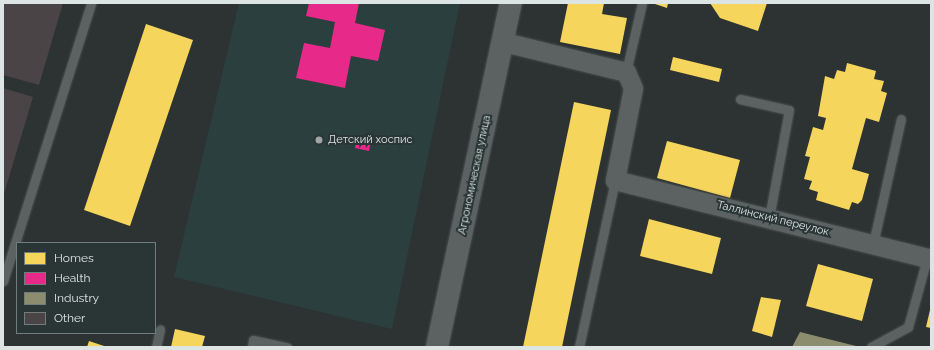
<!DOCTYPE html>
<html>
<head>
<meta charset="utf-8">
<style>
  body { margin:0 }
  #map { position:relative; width:934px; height:350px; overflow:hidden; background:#2c3332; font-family:Raleway,sans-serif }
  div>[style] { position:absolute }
  .built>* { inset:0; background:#2b3f3e }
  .homes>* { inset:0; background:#f6d55c }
  .health>* { inset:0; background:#e7298a }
  .industry>* { inset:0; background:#8c8c6e }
  .building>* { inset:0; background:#4b4446 }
  .roads { filter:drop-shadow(0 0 1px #494f4e) drop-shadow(0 0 1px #494f4e) }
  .service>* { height:9px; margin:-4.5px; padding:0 4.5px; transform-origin:4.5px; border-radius:4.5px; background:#5c6262 }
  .minor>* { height:19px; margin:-9.5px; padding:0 9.5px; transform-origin:9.5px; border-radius:9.5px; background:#5c6262 }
  .tertiary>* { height:22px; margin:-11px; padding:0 11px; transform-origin:11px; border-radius:11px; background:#5c6262 }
  .dots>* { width:11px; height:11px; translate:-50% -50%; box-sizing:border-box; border:2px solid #293635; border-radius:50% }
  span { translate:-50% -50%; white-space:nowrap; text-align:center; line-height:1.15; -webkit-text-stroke:4px #293635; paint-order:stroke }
  .poi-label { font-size:11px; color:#dde5e4 }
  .left { translate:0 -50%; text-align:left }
  .street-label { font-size:11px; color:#dde5e4 }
  .frame { position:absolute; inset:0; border:4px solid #dde5e4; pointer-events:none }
  .legend { position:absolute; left:16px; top:242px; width:140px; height:92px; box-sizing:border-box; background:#293635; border:1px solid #717c7b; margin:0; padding:5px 7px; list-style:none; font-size:12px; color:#dde5e4 }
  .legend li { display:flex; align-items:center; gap:8px; height:20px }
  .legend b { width:20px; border:1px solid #717c7b }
</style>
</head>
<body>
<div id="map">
  <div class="built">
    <i style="clip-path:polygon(239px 3px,460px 3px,392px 329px,174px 277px)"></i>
  </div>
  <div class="homes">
    <i style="clip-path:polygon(568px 3px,604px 3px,602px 14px,627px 18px,620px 54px,560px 42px)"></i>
    <i style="clip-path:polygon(652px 3px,668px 3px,667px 8px)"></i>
    <i style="clip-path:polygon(710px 3px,767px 3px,758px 31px,720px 18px)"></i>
    <i style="clip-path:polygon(146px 24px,193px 40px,130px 226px,84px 210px)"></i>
    <i style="clip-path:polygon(673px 57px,722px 69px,719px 82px,670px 70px)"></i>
    <i style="clip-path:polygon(847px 63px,876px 71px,874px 79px,884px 81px,881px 91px,887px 93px,879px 122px,866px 118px,852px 169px,869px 174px,862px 200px,858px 204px,852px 202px,849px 210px,816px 200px,818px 192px,809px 189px,812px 181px,804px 179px,810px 157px,805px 156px,813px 127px,823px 130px,826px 118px,818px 116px,825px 76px,834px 79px,837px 70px,845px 72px)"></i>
    <i style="clip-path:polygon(574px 102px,611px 110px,562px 347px,523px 347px)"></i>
    <i style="clip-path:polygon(667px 141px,740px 160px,730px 198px,657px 178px)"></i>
    <i style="clip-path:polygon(649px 219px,721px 238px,712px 274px,640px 256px)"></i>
    <i style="clip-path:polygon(818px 264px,873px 279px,862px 321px,806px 306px)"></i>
    <i style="clip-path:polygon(761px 297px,781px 300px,772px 337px,752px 331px)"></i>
    <i style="clip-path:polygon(930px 310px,931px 310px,931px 328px,926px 327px)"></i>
    <i style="clip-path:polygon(175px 329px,205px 336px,202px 347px,171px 347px)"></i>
    <i style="clip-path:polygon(89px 341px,107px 347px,87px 347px)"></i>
  </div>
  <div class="health">
    <i style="clip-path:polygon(309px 3px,359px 3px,355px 23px,385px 30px,378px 61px,351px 56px,345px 88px,296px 78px,304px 43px,330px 48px,335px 22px,306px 16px)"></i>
    <i style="clip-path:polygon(357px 137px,371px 140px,369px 151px,355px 148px)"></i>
  </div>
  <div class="industry">
    <i style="clip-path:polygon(800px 332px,856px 346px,856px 347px,792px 347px)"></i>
  </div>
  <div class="building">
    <i style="clip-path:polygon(3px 3px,63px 3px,39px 85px,3px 75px)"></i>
    <i style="clip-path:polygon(3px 88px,33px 97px,3px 197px)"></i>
  </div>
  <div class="roads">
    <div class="service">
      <i style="left:626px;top:72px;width:71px;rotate:-76.9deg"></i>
      <i style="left:740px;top:99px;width:50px;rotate:12.7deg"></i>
      <i style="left:789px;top:110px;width:110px;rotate:100.5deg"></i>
      <i style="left:873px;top:244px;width:128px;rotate:-77.4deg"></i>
      <i style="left:3px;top:281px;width:292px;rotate:-72.4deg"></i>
      <i style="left:156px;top:347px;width:18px;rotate:-77deg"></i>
      <i style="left:252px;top:347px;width:7px;rotate:-82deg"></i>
      <i style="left:253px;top:340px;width:35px;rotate:12deg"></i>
      <i style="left:579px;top:347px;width:171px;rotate:-77.8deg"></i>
      <i style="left:871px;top:347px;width:42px;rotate:-28.4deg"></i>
      <i style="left:908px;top:327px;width:72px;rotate:-74.6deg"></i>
    </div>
    <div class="minor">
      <i style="left:504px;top:42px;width:126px;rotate:13.8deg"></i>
      <i style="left:626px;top:72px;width:17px;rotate:66deg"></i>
      <i style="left:633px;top:88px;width:94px;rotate:101.1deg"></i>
      <i style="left:615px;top:180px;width:326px;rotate:14deg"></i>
    </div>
    <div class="tertiary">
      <i style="left:437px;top:347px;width:352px;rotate:-77.9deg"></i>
    </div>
  </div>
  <div class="dots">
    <i style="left:319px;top:140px;background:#9fa7a6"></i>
  </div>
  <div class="poi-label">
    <span class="left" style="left:328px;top:140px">Детский хоспис</span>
  </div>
  <div class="street-label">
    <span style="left:475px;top:175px;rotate:-78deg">Агрономическая улица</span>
    <span style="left:773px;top:219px;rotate:14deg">Таллинский переулок</span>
  </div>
  <div class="frame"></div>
  <ul class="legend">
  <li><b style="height:11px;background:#f6d55c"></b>Homes</li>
  <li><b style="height:11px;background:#e7298a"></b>Health</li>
  <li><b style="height:11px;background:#8c8c6e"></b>Industry</li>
  <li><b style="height:11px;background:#4b4446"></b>Other</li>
  </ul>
</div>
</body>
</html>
